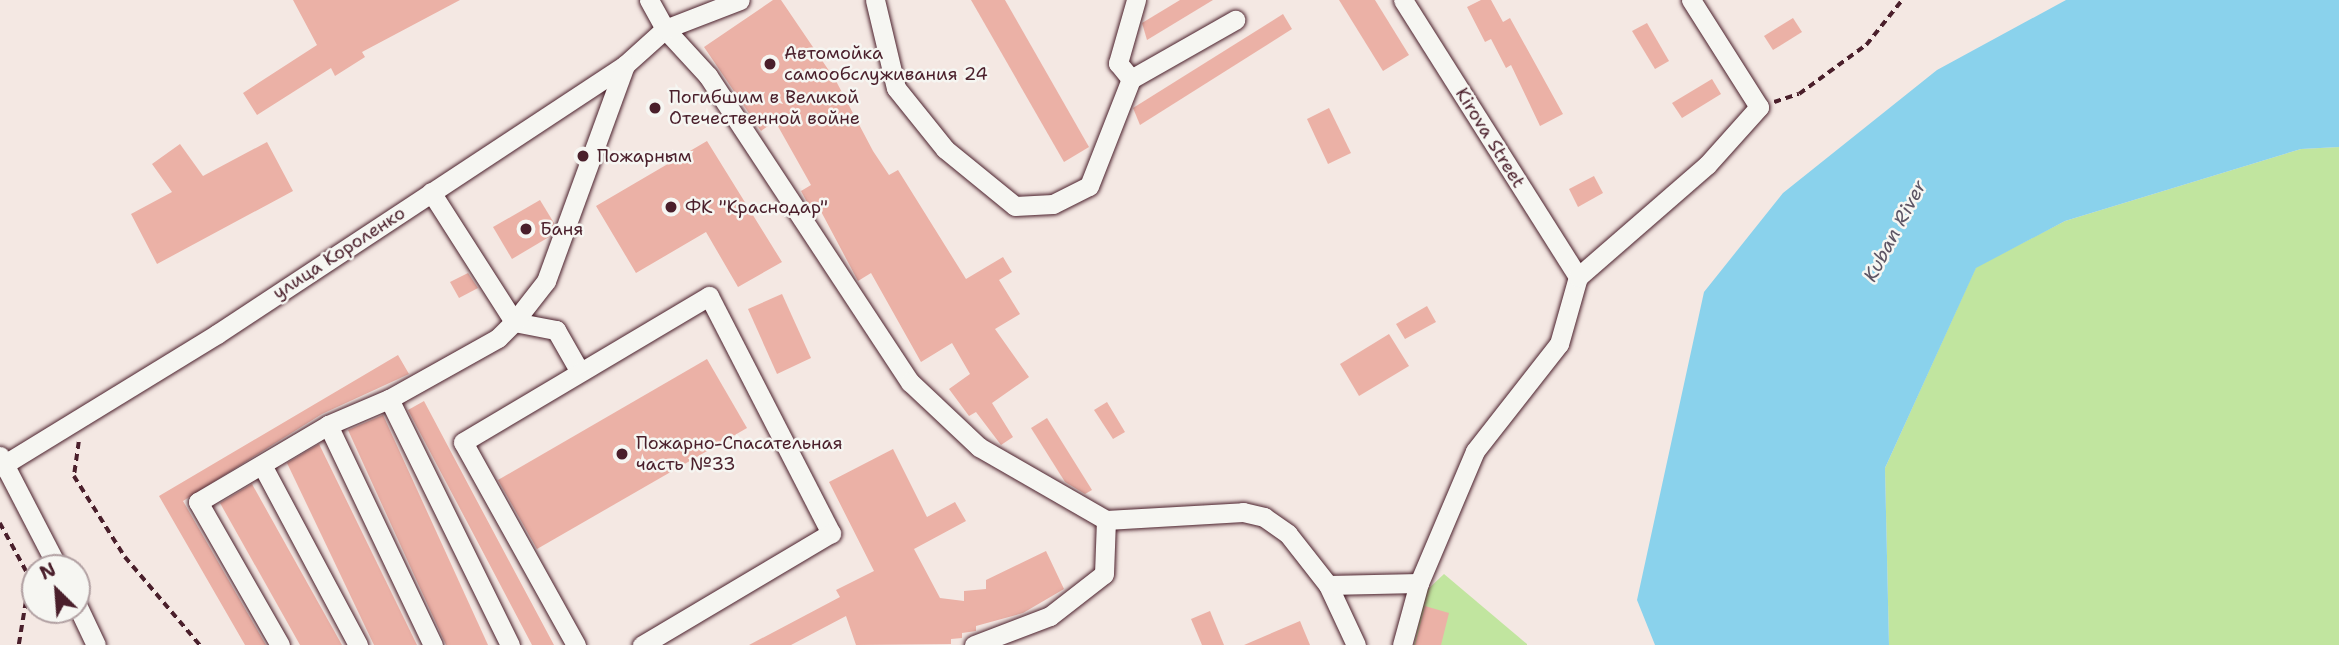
<!DOCTYPE html>
<html>
<head>
<meta charset="utf-8">
<style>
  body { margin:0 }
  #map { position:relative; width:2339px; height:645px; overflow:hidden; background:#f4e8e3; font-family:"Shantell Sans",sans-serif }
  div>[style] { position:absolute }
  .green>* { inset:0; background:#c1e59f }
  .water>* { inset:0; background:#8ad2ec }
  .building>* { inset:0; background:#ebb1a6 }
  .path>* { height:3.5px; margin-top:-1.75px; transform-origin:0; background:repeating-linear-gradient(90deg,#4a1f2b 0 7px,transparent 0 12px) }
  .roads { filter:drop-shadow(0 0 2px #4a1f2b) drop-shadow(0 0 2px #4a1f2b) }
  .minor>* { height:19px; margin:-9.5px; padding:0 9.5px; transform-origin:9.5px; border-radius:9.5px; background:#f6f6f2 }
  .dots>* { width:19px; height:19px; translate:-50% -50%; box-sizing:border-box; border:4px solid #f6f6f2; border-radius:50% }
  span { translate:-50% -50%; white-space:nowrap; text-align:center; line-height:1.15; -webkit-text-stroke:5px #f6f6f2; paint-order:stroke }
  .poi-label { font-size:18px; color:#4a1f2b }
  .left { translate:0 -50%; text-align:left }
  .street-label { font-size:18px; color:#4a1f2b }
  .water-label { font-size:19px; color:#5d5565; font-style:italic }
  .north { position:absolute; left:21px; top:554px; width:70px; height:70px; box-sizing:border-box; background:#f6f6f2; border:2px solid #b1a0a2; border-radius:50%; rotate:335deg; font-size:19px; font-weight:700; line-height:28px; text-align:center; color:#4a1f2b }
  .north::after { content:''; display:block; margin:auto; width:24px; height:32px; background:#4a1f2b; clip-path:polygon(50% 0,100% 100%,50% 72%,0 100%) }
</style>
</head>
<body>
<div id="map">
  <div class="green">
    <i style="clip-path:polygon(2339px 147px,2339px 645px,1889px 645px,1885px 468px,1976px 267px,2065px 221px,2301px 149px)"></i>
    <i style="clip-path:polygon(1444px 574px,1527px 644px,1527px 645px,1414px 645px,1426px 591px)"></i>
  </div>
  <div class="water">
    <i style="clip-path:polygon(2066px 0,2339px 0,2339px 147px,2301px 149px,2065px 221px,1976px 268px,1885px 468px,1889px 645px,1655px 645px,1637px 600px,1704px 292px,1783px 193px,1937px 70px)"></i>
  </div>
  <div class="building">
    <i style="clip-path:polygon(293px 0,460px 0,362px 52px,365px 57px,335px 76px,331px 68px,257px 115px,243px 93px,317px 45px)"></i>
    <i style="clip-path:polygon(773px 0,781px 0,836px 81px,873px 151px,889px 175px,898px 170px,966px 279px,1003px 257px,1012px 272px,999px 280px,1020px 314px,995px 329px,1029px 377px,992px 403px,1013px 437px,1001px 445px,976px 412px,969px 416px,949px 389px,970px 374px,952px 343px,921px 362px,871px 273px,858px 281px,816px 202px,809px 206px,801px 191px,811px 185px,775px 121px,761px 131px,704px 47px)"></i>
    <i style="clip-path:polygon(971px 0,1005px 0,1089px 147px,1064px 162px)"></i>
    <i style="clip-path:polygon(1180px 0,1213px 0,1147px 40px,1142px 23px)"></i>
    <i style="clip-path:polygon(1339px 0,1375px 0,1409px 55px,1383px 71px)"></i>
    <i style="clip-path:polygon(1481px 0,1491px 0,1503px 22px,1510px 18px,1563px 114px,1540px 126px,1511px 65px,1506px 68px,1491px 39px,1485px 42px,1467px 7px)"></i>
    <i style="clip-path:polygon(1283px 14px,1292px 29px,1140px 125px,1133px 108px)"></i>
    <i style="clip-path:polygon(1793px 18px,1802px 32px,1773px 50px,1764px 36px)"></i>
    <i style="clip-path:polygon(1647px 23px,1669px 61px,1655px 69px,1632px 31px)"></i>
    <i style="clip-path:polygon(1712px 79px,1721px 94px,1682px 118px,1672px 103px)"></i>
    <i style="clip-path:polygon(1329px 108px,1351px 153px,1328px 164px,1307px 119px)"></i>
    <i style="clip-path:polygon(707px 141px,782px 262px,738px 287px,706px 232px,636px 273px,596px 206px)"></i>
    <i style="clip-path:polygon(267px 142px,293px 191px,157px 264px,131px 214px,172px 192px,152px 164px,180px 144px,203px 176px)"></i>
    <i style="clip-path:polygon(1594px 176px,1603px 193px,1578px 207px,1569px 189px)"></i>
    <i style="clip-path:polygon(540px 200px,554px 223px,549px 237px,512px 259px,493px 227px)"></i>
    <i style="clip-path:polygon(468px 273px,478px 288px,459px 298px,450px 282px)"></i>
    <i style="clip-path:polygon(782px 294px,811px 358px,777px 374px,748px 309px)"></i>
    <i style="clip-path:polygon(1427px 306px,1436px 322px,1405px 339px,1396px 324px)"></i>
    <i style="clip-path:polygon(1389px 334px,1409px 366px,1359px 396px,1340px 364px)"></i>
    <i style="clip-path:polygon(398px 355px,409px 374px,322px 414px,183px 501px,266px 645px,245px 645px,159px 496px)"></i>
    <i style="clip-path:polygon(707px 359px,747px 428px,537px 549px,498px 480px)"></i>
    <i style="clip-path:polygon(424px 401px,477px 501px,554px 645px,532px 645px,408px 410px)"></i>
    <i style="clip-path:polygon(1107px 402px,1125px 432px,1113px 439px,1094px 410px)"></i>
    <i style="clip-path:polygon(383px 415px,488px 645px,446px 645px,348px 430px)"></i>
    <i style="clip-path:polygon(1047px 418px,1092px 490px,1085px 494px,1065px 482px,1031px 428px)"></i>
    <i style="clip-path:polygon(319px 444px,417px 645px,374px 645px,287px 463px)"></i>
    <i style="clip-path:polygon(893px 449px,927px 517px,955px 502px,966px 521px,914px 549px,940px 598px,964px 601px,964px 591px,986px 589px,986px 580px,1046px 551px,1064px 589px,1023px 613px,976px 626px,976px 631px,962px 633px,962px 638px,951px 639px,951px 644px,856px 645px,846px 616px,791px 645px,749px 645px,840px 597px,836px 590px,874px 571px,829px 482px)"></i>
    <i style="clip-path:polygon(252px 484px,342px 645px,300px 645px,220px 503px)"></i>
    <i style="clip-path:polygon(1425px 606px,1449px 613px,1441px 645px,1415px 645px)"></i>
    <i style="clip-path:polygon(1210px 611px,1224px 645px,1202px 645px,1191px 619px)"></i>
    <i style="clip-path:polygon(1300px 621px,1310px 645px,1244px 645px)"></i>
  </div>
  <div class="path">
    <i style="left:1774px;top:102px;width:26px;rotate:-18deg"></i>
    <i style="left:1799px;top:94px;width:83px;rotate:-36.2deg"></i>
    <i style="left:1866px;top:45px;width:58px;rotate:-51.3deg"></i>
    <i style="left:79px;top:442px;width:34px;rotate:98deg"></i>
    <i style="left:74px;top:476px;width:96px;rotate:57.8deg"></i>
    <i style="left:125px;top:557px;width:116px;rotate:49.6deg"></i>
    <i style="left:0;top:523px;width:63px;rotate:61.4deg"></i>
    <i style="left:30px;top:578px;width:68px;rotate:99.3deg"></i>
  </div>
  <div class="roads">
    <div class="minor">
      <i style="left:649px;top:0;width:33px;rotate:61deg"></i>
      <i style="left:665px;top:29px;width:64px;rotate:47.5deg"></i>
      <i style="left:708px;top:76px;width:367px;rotate:56.6deg"></i>
      <i style="left:910px;top:382px;width:95px;rotate:43.3deg"></i>
      <i style="left:979px;top:447px;width:146px;rotate:29.9deg"></i>
      <i style="left:1106px;top:520px;width:137px;rotate:-3.3deg"></i>
      <i style="left:1243px;top:512px;width:22px;rotate:13deg"></i>
      <i style="left:1264px;top:517px;width:29px;rotate:35deg"></i>
      <i style="left:1288px;top:534px;width:65px;rotate:51.9deg"></i>
      <i style="left:1328px;top:585px;width:66px;rotate:65deg"></i>
      <i style="left:875px;top:0;width:90px;rotate:76.6deg"></i>
      <i style="left:896px;top:88px;width:78px;rotate:51.2deg"></i>
      <i style="left:945px;top:149px;width:90px;rotate:39.2deg"></i>
      <i style="left:1015px;top:206px;width:38px;rotate:-3deg"></i>
      <i style="left:1053px;top:204px;width:40px;rotate:-26.6deg"></i>
      <i style="left:1089px;top:186px;width:115px;rotate:-68.6deg"></i>
      <i style="left:1136px;top:0;width:66px;rotate:105.9deg"></i>
      <i style="left:1118px;top:63px;width:21px;rotate:51deg"></i>
      <i style="left:1131px;top:79px;width:120px;rotate:-29.6deg"></i>
      <i style="left:1403px;top:0;width:328px;rotate:57.7deg"></i>
      <i style="left:431px;top:192px;width:154px;rotate:57.4deg"></i>
      <i style="left:514px;top:322px;width:43px;rotate:10.8deg"></i>
      <i style="left:556px;top:330px;width:48px;rotate:60.3deg"></i>
      <i style="left:389px;top:399px;width:274px;rotate:63.8deg"></i>
      <i style="left:328px;top:425px;width:244px;rotate:64.5deg"></i>
      <i style="left:0;top:456px;width:126px;rotate:62.6deg"></i>
      <i style="left:262px;top:465px;width:204px;rotate:61.9deg"></i>
      <i style="left:0;top:467px;width:255px;rotate:-31.5deg"></i>
      <i style="left:217px;top:334px;width:489px;rotate:-33.4deg"></i>
      <i style="left:625px;top:65px;width:54px;rotate:-42deg"></i>
      <i style="left:665px;top:29px;width:80px;rotate:-21.1deg"></i>
      <i style="left:1328px;top:585px;width:91px;rotate:-1.3deg"></i>
      <i style="left:1419px;top:583px;width:143px;rotate:-67deg"></i>
      <i style="left:1475px;top:451px;width:136px;rotate:-51.9deg"></i>
      <i style="left:1559px;top:344px;width:70px;rotate:-74.2deg"></i>
      <i style="left:1578px;top:277px;width:171px;rotate:-41deg"></i>
      <i style="left:1707px;top:165px;width:78px;rotate:-48.1deg"></i>
      <i style="left:1759px;top:107px;width:127px;rotate:-122.4deg"></i>
      <i style="left:77px;top:605px;width:44px;rotate:64.6deg"></i>
      <i style="left:280px;top:645px;width:165px;rotate:-119.8deg"></i>
      <i style="left:198px;top:502px;width:151px;rotate:-30.6deg"></i>
      <i style="left:328px;top:425px;width:66px;rotate:-23.1deg"></i>
      <i style="left:389px;top:399px;width:125px;rotate:-29.2deg"></i>
      <i style="left:498px;top:338px;width:23px;rotate:-45deg"></i>
      <i style="left:514px;top:322px;width:52px;rotate:-52deg"></i>
      <i style="left:546px;top:281px;width:230px;rotate:-69.9deg"></i>
      <i style="left:576px;top:645px;width:232px;rotate:-119.1deg"></i>
      <i style="left:463px;top:442px;width:286px;rotate:-30.7deg"></i>
      <i style="left:709px;top:296px;width:267px;rotate:62.8deg"></i>
      <i style="left:831px;top:533px;width:220px;rotate:149.3deg"></i>
      <i style="left:974px;top:645px;width:81px;rotate:-20.9deg"></i>
      <i style="left:1050px;top:616px;width:68px;rotate:-37.9deg"></i>
      <i style="left:1104px;top:574px;width:54px;rotate:-87.9deg"></i>
      <i style="left:1402px;top:645px;width:64px;rotate:-74.7deg"></i>
    </div>
  </div>
  <div class="dots">
    <i style="left:770px;top:64px;background:#4a1f2b"></i>
    <i style="left:655px;top:108px;background:#4a1f2b"></i>
    <i style="left:583px;top:156px;background:#4a1f2b"></i>
    <i style="left:671px;top:207px;background:#4a1f2b"></i>
    <i style="left:526px;top:229px;background:#4a1f2b"></i>
    <i style="left:622px;top:454px;background:#4a1f2b"></i>
  </div>
  <div class="poi-label">
    <span class="left" style="left:784px;top:64px">Автомойка<br>самообслуживания 24</span>
    <span class="left" style="left:669px;top:108px">Погибшим в Великой<br>Отечественной войне</span>
    <span class="left" style="left:597px;top:156px">Пожарным</span>
    <span class="left" style="left:685px;top:207px">ФК "Краснодар"</span>
    <span class="left" style="left:540px;top:229px">Баня</span>
    <span class="left" style="left:636px;top:454px">Пожарно-Спасательная<br>часть №33</span>
  </div>
  <div class="street-label">
    <span style="left:1490px;top:138px;rotate:58deg">Kirova Street</span>
    <span style="left:339px;top:253px;rotate:-33deg">улица Короленко</span>
  </div>
  <div class="water-label">
    <span style="left:1895px;top:231px;rotate:-62deg">Kuban River</span>
  </div>
  <div class="north">N</div>
</div>
</body>
</html>
